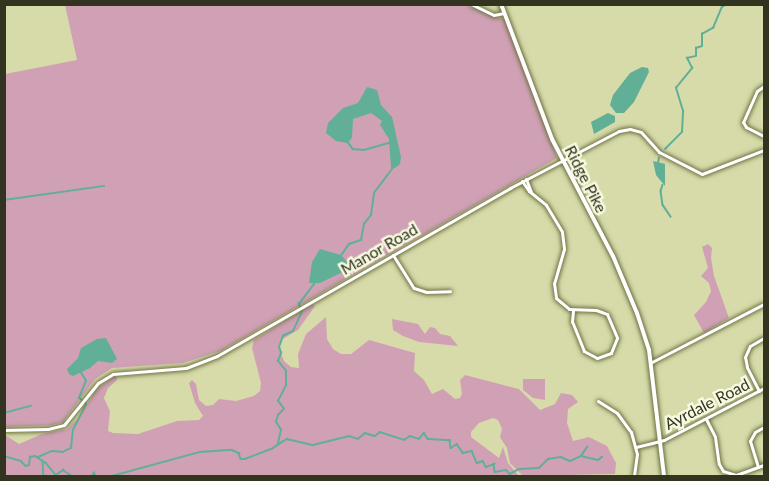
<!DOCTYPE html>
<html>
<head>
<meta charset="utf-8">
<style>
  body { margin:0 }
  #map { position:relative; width:769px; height:481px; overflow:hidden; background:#d7dba9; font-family:Lato,sans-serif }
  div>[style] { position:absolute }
  .green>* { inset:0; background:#d0a1b5 }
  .water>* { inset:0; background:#61af96 }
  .stream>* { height:1.5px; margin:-0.75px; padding:0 0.75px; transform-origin:0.75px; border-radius:0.75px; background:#61af96 }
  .roads { filter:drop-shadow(0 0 2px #6c6e40) drop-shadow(0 0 2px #6c6e40) }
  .minor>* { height:3px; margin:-1.5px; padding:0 1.5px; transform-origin:1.5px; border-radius:1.5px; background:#fff }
  .major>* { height:4px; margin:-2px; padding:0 2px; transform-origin:2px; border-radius:2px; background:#fff }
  span { translate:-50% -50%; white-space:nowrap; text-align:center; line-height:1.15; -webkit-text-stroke:5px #f7f9e0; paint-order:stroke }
  .street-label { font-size:16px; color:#333420 }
  .frame { position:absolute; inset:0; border:6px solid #333420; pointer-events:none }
</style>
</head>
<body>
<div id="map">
  <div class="green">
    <i style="clip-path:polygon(463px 4px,505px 20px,557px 158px,220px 351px,183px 363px,112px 368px,95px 379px,63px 422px,51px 425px,5px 427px,5px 74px,77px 60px,65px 5px)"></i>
    <i style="clip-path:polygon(708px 244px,712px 248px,711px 258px,714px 276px,729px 318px,704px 333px,694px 315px,706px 302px,711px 291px,709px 283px,701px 276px,708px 268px,702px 247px)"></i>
    <i style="clip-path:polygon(313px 304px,315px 306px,298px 330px,281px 340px,278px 346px,284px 361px,291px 367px,299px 368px,298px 354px,306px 334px,326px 317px,327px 339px,333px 349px,341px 354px,351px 354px,369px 340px,415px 353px,414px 371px,424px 380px,432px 394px,443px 389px,455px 399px,460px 398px,462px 394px,460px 380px,465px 375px,519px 389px,540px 410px,555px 404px,561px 393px,572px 395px,578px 402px,568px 409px,567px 423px,573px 441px,589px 437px,607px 446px,616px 463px,615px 474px,523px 476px,510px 463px,507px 448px,500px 437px,502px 429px,498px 420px,493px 418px,479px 423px,471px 432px,471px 437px,499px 458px,503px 447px,508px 463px,519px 476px,5px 476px,5px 435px,19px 444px,42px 434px,67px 429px,79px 417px,97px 389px,113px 377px,117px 377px,117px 380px,108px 388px,104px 398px,110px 411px,108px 431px,113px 433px,138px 434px,177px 421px,199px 420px,203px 416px,195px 403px,189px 383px,192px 380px,196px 384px,199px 400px,206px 406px,213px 405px,219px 399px,236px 401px,254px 396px,260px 391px,261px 383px,252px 348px,254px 340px)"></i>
    <i style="clip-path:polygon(392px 319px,418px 324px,425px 334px,430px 327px,435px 328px,440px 334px,450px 336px,458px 346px,419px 342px,403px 336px,393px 330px)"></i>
    <i style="clip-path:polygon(523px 379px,545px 379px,545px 400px,533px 398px,523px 390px)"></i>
  </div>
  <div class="water">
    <i style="clip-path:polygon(642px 67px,648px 68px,649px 72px,634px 102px,624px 113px,616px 113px,610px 105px,613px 95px,630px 73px)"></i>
    <i style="clip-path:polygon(367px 87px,377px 90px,381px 105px,392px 117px,401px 157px,400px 164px,395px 168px,391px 168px,389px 139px,380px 125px,382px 121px,371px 113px,353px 119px,352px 138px,347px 143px,336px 141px,326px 133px,328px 123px,343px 108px,358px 103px)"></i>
    <i style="clip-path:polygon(608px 113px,615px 116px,615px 122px,594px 134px,591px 122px)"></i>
    <i style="clip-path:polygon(653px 161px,665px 164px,665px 186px,656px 175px)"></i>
    <i style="clip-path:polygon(320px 249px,341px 255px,349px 264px,345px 271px,320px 283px,309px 283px,312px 262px)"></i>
    <i style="clip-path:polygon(106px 338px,117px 359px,112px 363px,98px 361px,90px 368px,73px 376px,69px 374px,67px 369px,78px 358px,81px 348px,97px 339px)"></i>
  </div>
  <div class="stream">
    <i style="left:348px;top:142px;width:9px;rotate:54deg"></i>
    <i style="left:353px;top:149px;width:11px;rotate:5deg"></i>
    <i style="left:364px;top:150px;width:26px;rotate:-16deg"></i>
    <i style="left:665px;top:149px;width:24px;rotate:-45deg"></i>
    <i style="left:682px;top:132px;width:21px;rotate:-87deg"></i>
    <i style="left:683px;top:111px;width:24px;rotate:-107deg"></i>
    <i style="left:676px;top:88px;width:26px;rotate:-51deg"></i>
    <i style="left:692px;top:68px;width:11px;rotate:-117deg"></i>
    <i style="left:687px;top:58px;width:9px;rotate:-13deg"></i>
    <i style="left:696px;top:56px;width:8px;rotate:-90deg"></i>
    <i style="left:696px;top:48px;width:6px;rotate:-18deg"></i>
    <i style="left:702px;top:46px;width:12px;rotate:-90deg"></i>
    <i style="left:702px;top:34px;width:13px;rotate:-29deg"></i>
    <i style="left:713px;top:28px;width:23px;rotate:-67deg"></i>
    <i style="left:722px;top:7px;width:6px;rotate:-31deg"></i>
    <i style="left:658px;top:163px;width:5px;rotate:-79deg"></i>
    <i style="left:663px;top:185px;width:6px;rotate:108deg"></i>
    <i style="left:661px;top:191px;width:14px;rotate:82deg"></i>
    <i style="left:663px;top:205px;width:14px;rotate:56deg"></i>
    <i style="left:4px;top:200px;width:101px;rotate:-8deg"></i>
    <i style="left:340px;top:257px;width:16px;rotate:-55deg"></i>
    <i style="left:349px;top:244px;width:13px;rotate:-18deg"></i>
    <i style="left:361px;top:240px;width:16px;rotate:-79deg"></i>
    <i style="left:364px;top:224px;width:11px;rotate:-52deg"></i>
    <i style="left:371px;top:215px;width:22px;rotate:-82deg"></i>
    <i style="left:374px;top:193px;width:31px;rotate:-53deg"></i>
    <i style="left:4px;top:413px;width:28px;rotate:-15deg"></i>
    <i style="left:278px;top:443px;width:13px;rotate:-77deg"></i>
    <i style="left:281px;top:430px;width:9px;rotate:-122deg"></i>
    <i style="left:276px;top:422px;width:7px;rotate:-74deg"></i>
    <i style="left:278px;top:415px;width:8px;rotate:-45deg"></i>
    <i style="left:284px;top:409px;width:10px;rotate:-127deg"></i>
    <i style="left:278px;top:401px;width:18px;rotate:-63deg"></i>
    <i style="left:286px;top:385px;width:14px;rotate:-90deg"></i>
    <i style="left:286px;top:371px;width:13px;rotate:-129deg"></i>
    <i style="left:278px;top:361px;width:9px;rotate:-69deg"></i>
    <i style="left:281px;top:353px;width:6px;rotate:-108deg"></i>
    <i style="left:279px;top:347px;width:12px;rotate:-70deg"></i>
    <i style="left:283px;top:336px;width:11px;rotate:-27deg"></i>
    <i style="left:293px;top:331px;width:21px;rotate:-65deg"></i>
    <i style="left:302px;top:312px;width:9px;rotate:-111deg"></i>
    <i style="left:299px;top:304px;width:25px;rotate:-53deg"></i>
    <i style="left:4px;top:456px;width:18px;rotate:16deg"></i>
    <i style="left:21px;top:461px;width:7px;rotate:45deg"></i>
    <i style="left:26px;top:466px;width:3px;rotate:-18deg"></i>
    <i style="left:29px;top:465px;width:8px;rotate:-83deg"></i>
    <i style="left:30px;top:457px;width:5px;rotate:-11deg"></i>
    <i style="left:35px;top:456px;width:13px;rotate:32deg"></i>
    <i style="left:46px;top:463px;width:16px;rotate:50deg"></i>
    <i style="left:56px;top:475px;width:9px;rotate:-36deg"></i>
    <i style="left:63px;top:470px;width:11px;rotate:34deg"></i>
    <i style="left:581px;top:456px;width:11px;rotate:-56deg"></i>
    <i style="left:38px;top:457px;width:15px;rotate:-23deg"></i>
    <i style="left:52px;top:451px;width:11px;rotate:5deg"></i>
    <i style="left:63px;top:452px;width:9px;rotate:-27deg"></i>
    <i style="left:71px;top:448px;width:18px;rotate:-84deg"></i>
    <i style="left:73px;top:430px;width:29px;rotate:-63deg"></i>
    <i style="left:86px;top:404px;width:9px;rotate:-139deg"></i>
    <i style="left:79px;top:398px;width:18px;rotate:-68deg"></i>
    <i style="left:86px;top:381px;width:12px;rotate:-121deg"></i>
    <i style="left:43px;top:463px;width:13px;rotate:86deg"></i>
    <i style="left:74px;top:476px;width:3px"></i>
    <i style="left:92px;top:476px;width:4px;rotate:-56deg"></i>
    <i style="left:94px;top:473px;width:4px;rotate:56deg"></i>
    <i style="left:112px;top:476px;width:91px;rotate:-15.3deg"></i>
    <i style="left:200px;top:452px;width:32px;rotate:-4deg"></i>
    <i style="left:232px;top:450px;width:8px;rotate:23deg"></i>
    <i style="left:239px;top:453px;width:6px;rotate:72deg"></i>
    <i style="left:241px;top:459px;width:4px"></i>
    <i style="left:245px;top:459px;width:30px;rotate:-21deg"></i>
    <i style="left:273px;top:448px;width:17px;rotate:-33deg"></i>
    <i style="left:287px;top:439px;width:27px;rotate:13deg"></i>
    <i style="left:313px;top:445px;width:37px;rotate:-14deg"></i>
    <i style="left:349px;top:436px;width:9px;rotate:18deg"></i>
    <i style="left:358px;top:439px;width:9px;rotate:-41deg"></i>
    <i style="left:365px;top:433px;width:10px;rotate:17deg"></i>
    <i style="left:375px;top:436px;width:6px;rotate:-39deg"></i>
    <i style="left:380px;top:432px;width:25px;rotate:18deg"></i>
    <i style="left:404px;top:440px;width:7px;rotate:-34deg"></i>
    <i style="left:410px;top:436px;width:9px;rotate:18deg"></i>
    <i style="left:419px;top:439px;width:8px;rotate:-50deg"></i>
    <i style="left:424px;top:433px;width:7px;rotate:56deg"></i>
    <i style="left:428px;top:439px;width:22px;rotate:3deg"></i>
    <i style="left:450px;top:440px;width:8px;rotate:83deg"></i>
    <i style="left:451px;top:448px;width:7px;rotate:-34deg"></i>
    <i style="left:457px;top:444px;width:11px;rotate:56deg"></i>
    <i style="left:463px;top:453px;width:9px;rotate:-13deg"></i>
    <i style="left:472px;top:451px;width:13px;rotate:67deg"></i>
    <i style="left:477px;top:463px;width:6px;rotate:-18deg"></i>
    <i style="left:483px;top:461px;width:7px;rotate:63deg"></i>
    <i style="left:486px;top:467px;width:9px;rotate:-21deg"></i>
    <i style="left:494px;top:464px;width:8px;rotate:83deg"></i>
    <i style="left:495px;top:472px;width:11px;rotate:-10deg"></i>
    <i style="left:506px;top:470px;width:6px;rotate:45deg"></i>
    <i style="left:510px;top:474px;width:10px;rotate:-29deg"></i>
    <i style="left:519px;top:469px;width:20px;rotate:-3deg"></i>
    <i style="left:539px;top:468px;width:13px;rotate:-45deg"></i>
    <i style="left:548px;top:459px;width:13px;rotate:-9deg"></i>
    <i style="left:561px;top:457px;width:10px;rotate:24deg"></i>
    <i style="left:570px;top:461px;width:12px;rotate:-24deg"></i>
    <i style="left:581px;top:456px;width:17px;rotate:13deg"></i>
    <i style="left:598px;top:460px;width:5px;rotate:-37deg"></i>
  </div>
  <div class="roads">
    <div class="minor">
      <i style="left:471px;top:4px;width:25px;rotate:26deg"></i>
      <i style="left:494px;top:15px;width:10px;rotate:-11deg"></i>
      <i style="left:764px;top:86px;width:9px;rotate:144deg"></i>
      <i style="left:757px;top:91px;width:34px;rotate:114deg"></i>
      <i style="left:743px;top:122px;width:6px;rotate:59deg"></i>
      <i style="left:746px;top:127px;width:20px;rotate:27deg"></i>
      <i style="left:526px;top:179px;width:14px;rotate:69deg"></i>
      <i style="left:522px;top:181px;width:12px;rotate:55deg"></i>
      <i style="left:529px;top:191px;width:22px;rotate:39deg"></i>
      <i style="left:546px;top:205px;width:31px;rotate:59deg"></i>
      <i style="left:562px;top:232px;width:17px;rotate:83deg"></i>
      <i style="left:564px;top:249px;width:35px;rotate:106deg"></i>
      <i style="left:554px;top:283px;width:15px;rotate:82deg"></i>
      <i style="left:556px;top:298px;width:17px;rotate:40deg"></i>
      <i style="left:569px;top:309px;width:27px;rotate:2deg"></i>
      <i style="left:596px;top:310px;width:12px;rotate:20deg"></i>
      <i style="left:607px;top:314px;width:26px;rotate:67deg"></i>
      <i style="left:617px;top:338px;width:16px;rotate:112deg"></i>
      <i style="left:611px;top:353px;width:15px;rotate:160deg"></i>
      <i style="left:597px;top:358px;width:15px;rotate:-152deg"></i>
      <i style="left:584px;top:351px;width:31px;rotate:-112deg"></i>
      <i style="left:572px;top:322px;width:12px;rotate:-85deg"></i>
      <i style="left:393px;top:255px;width:39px;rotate:58deg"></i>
      <i style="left:414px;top:288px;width:13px;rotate:18deg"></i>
      <i style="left:426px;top:292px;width:24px;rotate:-2deg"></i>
      <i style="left:650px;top:363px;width:128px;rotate:-27.4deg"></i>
      <i style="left:759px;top:391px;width:27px;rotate:-117deg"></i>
      <i style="left:747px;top:367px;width:10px;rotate:-101deg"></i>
      <i style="left:745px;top:357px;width:12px;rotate:-66deg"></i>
      <i style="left:750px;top:346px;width:16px;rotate:-30deg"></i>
      <i style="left:598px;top:401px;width:22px;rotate:32deg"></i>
      <i style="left:617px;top:413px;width:24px;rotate:54deg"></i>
      <i style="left:631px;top:432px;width:23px;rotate:75deg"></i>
      <i style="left:637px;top:454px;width:22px;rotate:98deg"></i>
      <i style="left:706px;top:419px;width:20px;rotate:63deg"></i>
      <i style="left:715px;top:437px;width:27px;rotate:82deg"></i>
      <i style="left:719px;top:464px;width:8px;rotate:60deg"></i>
      <i style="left:723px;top:471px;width:14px;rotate:17deg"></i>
      <i style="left:736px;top:475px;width:30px;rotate:-20deg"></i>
      <i style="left:4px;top:430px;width:44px;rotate:-1.3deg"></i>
      <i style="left:48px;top:429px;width:16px;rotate:-14deg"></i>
      <i style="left:64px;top:425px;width:54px;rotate:-51deg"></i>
      <i style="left:98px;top:383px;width:17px;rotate:-31deg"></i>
      <i style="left:113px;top:374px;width:73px;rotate:-4.7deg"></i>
      <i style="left:186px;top:368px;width:33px;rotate:-21deg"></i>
      <i style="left:217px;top:356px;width:338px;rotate:-29.8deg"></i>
      <i style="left:510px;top:188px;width:123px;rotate:-27.6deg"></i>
      <i style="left:619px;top:131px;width:11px;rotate:-10deg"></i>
      <i style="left:630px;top:129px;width:11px;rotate:15deg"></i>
      <i style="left:641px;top:132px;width:27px;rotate:48deg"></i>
      <i style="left:659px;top:152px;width:48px;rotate:27.1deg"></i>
      <i style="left:702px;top:174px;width:66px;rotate:-21.2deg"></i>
      <i style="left:636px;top:447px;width:29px;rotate:-14deg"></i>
      <i style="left:664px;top:440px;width:113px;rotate:-27.5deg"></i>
      <i style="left:758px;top:467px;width:27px;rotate:-107deg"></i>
      <i style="left:750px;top:441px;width:10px;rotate:-61deg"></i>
      <i style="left:755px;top:432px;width:10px;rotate:-29deg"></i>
    </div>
    <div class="major">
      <i style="left:501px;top:4px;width:144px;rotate:69.3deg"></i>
      <i style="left:552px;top:139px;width:132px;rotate:62.5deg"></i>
      <i style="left:613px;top:256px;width:62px;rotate:67.2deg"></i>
      <i style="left:637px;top:313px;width:39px;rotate:72deg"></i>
      <i style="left:649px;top:350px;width:127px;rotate:83.2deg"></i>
    </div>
  </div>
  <div class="street-label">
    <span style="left:586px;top:179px;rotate:63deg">Ridge Pike</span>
    <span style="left:379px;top:249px;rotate:-30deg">Manor Road</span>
    <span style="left:707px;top:404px;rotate:-27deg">Ayrdale Road</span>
  </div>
  <div class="frame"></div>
</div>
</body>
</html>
